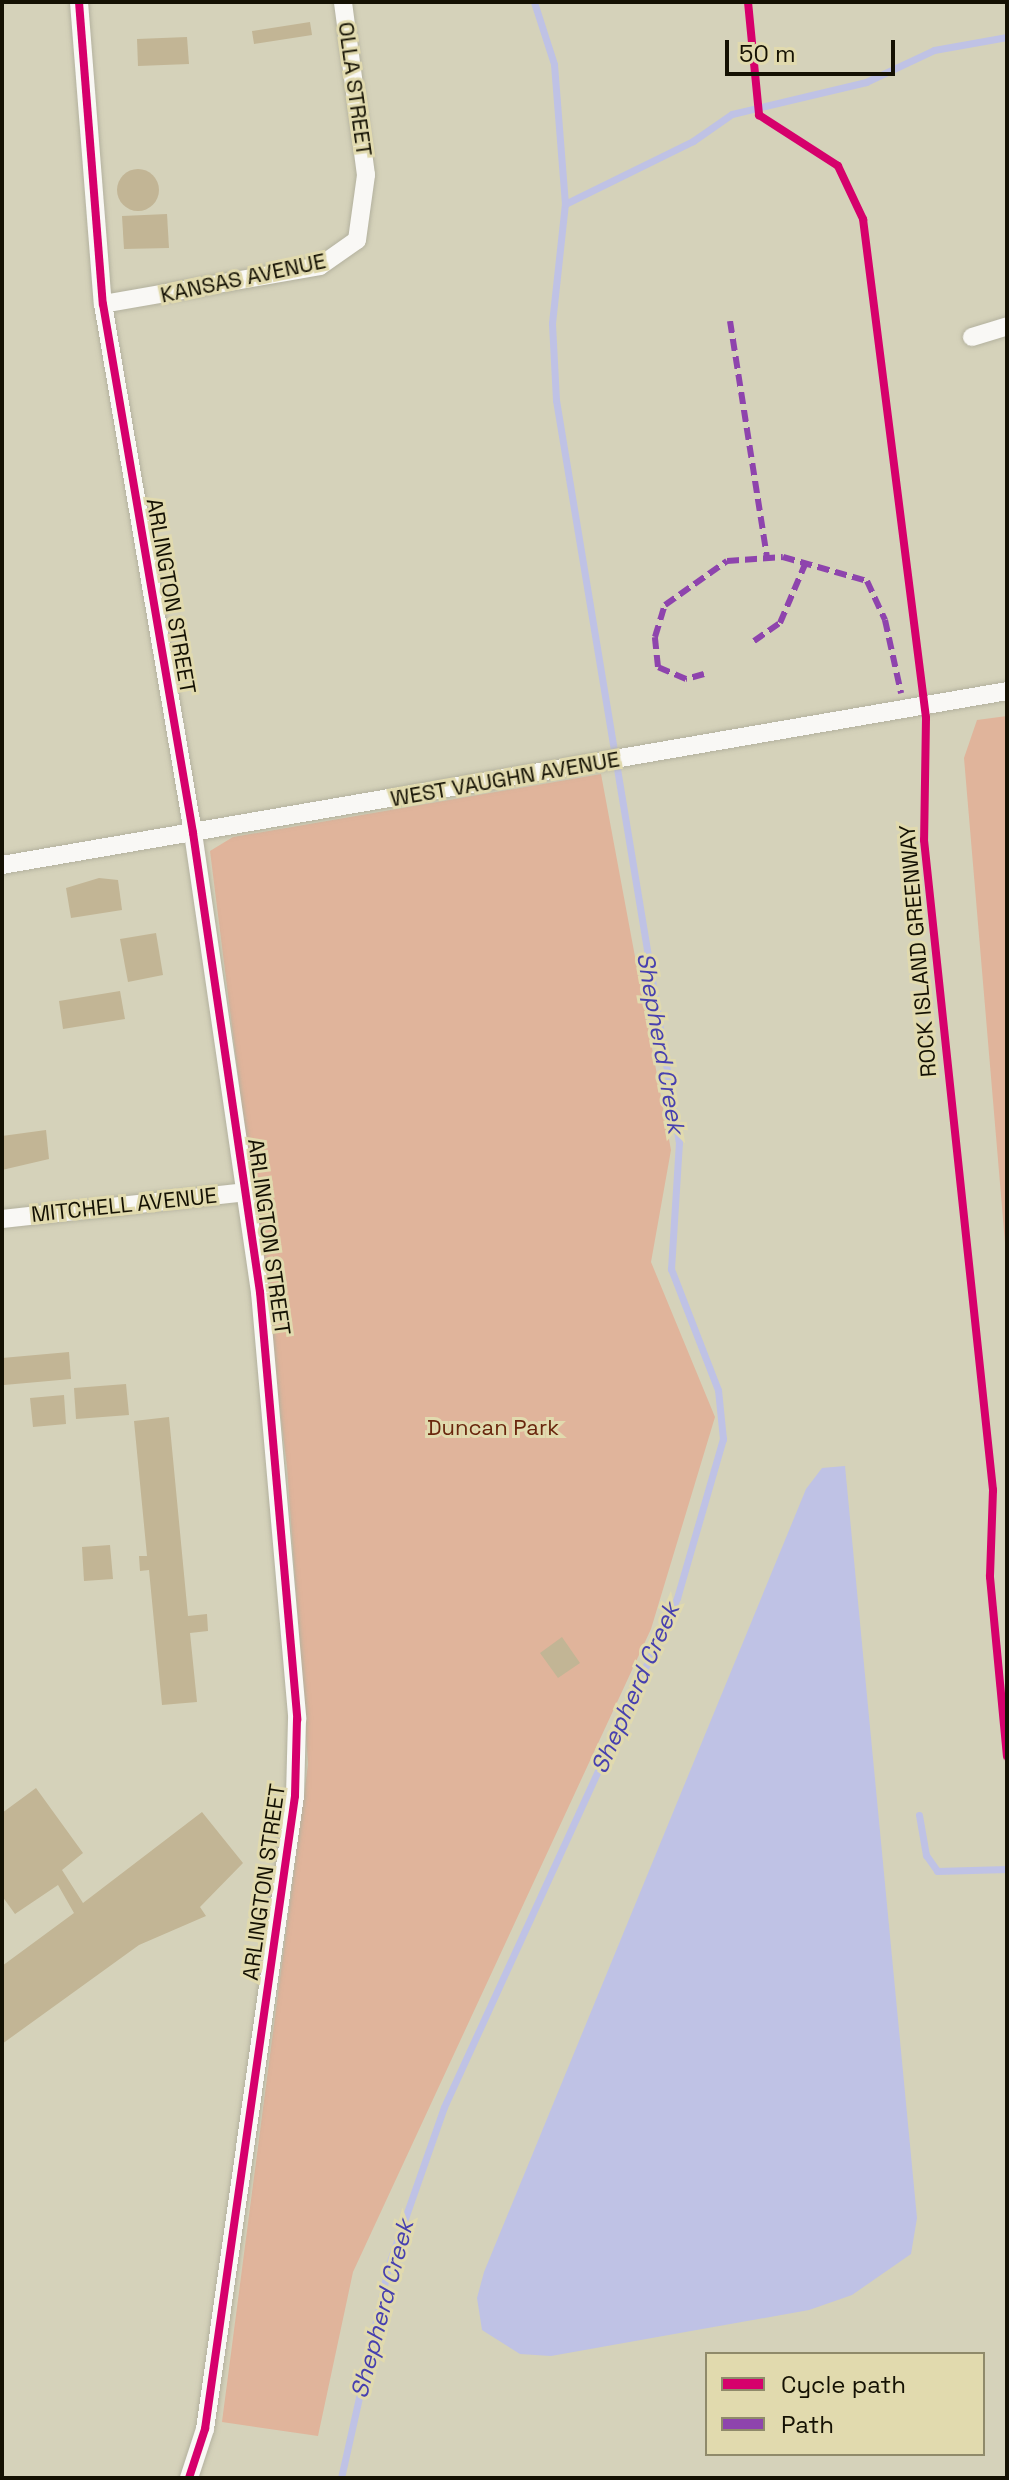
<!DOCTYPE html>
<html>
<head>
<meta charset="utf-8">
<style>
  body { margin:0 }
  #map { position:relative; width:1009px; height:2480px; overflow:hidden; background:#d5d2ba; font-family:"Space Grotesk",sans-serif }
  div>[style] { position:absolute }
  .green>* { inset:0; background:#e0b49b }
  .water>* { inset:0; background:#bfc2e5 }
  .stream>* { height:7px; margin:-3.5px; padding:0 3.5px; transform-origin:3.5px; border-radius:3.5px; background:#bfc2e5 }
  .building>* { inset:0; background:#c2b595 }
  .round { border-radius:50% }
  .roads { filter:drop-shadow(0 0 2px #b3b19e) drop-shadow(0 0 2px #b3b19e) }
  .minor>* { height:18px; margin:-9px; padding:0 9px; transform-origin:9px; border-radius:9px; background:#f9f8f5 }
  .quiet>* { height:6px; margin-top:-3px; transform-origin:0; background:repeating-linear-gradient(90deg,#8e44ad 0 12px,transparent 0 18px) }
  .cycleway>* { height:8px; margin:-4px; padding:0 4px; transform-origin:4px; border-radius:4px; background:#d6006c }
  span { translate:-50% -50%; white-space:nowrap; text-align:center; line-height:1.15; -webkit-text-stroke:6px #e1daae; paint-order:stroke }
  .street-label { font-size:22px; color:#141103 }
  .park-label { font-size:22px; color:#69260d }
  .water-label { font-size:24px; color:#4740af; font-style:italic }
  .frame { position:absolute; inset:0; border:4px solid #141103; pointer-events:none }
  .legend { position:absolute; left:705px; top:2352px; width:280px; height:104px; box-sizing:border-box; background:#e1daae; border:2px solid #8f8a6a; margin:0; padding:10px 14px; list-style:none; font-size:24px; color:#141103 }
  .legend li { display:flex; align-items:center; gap:16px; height:40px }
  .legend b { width:40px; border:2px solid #8f8a6a }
  .scale { position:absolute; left:725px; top:40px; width:170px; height:36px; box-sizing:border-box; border:4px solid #141103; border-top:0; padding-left:10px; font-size:24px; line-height:28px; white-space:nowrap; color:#141103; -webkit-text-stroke:6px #e1daae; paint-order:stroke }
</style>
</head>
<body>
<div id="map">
  <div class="green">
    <i style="clip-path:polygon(1007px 716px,1007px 1266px,964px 758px,977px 720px)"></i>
    <i style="clip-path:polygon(601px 774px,671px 1150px,651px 1262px,715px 1417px,651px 1629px,353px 2272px,318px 2436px,222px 2422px,308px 1764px,287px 1467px,210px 851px,233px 837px)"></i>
  </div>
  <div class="water">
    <i style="clip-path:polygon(845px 1466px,917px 2218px,911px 2254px,852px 2295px,809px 2310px,551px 2356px,520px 2354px,482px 2330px,477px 2298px,484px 2272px,806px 1489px,822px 1468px)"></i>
  </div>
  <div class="stream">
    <i style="left:565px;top:204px;width:143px;rotate:-26.2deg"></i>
    <i style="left:693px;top:141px;width:47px;rotate:-34.7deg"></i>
    <i style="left:732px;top:114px;width:138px;rotate:-13.4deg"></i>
    <i style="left:866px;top:82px;width:75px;rotate:-25.2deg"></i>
    <i style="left:934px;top:50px;width:74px;rotate:-10.1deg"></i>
    <i style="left:919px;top:1815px;width:41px;rotate:80.1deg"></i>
    <i style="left:926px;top:1855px;width:19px;rotate:55deg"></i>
    <i style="left:937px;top:1871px;width:70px;rotate:-1.6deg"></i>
    <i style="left:341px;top:2478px;width:219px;rotate:-77.4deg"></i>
    <i style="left:389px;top:2264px;width:166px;rotate:-70.7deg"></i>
    <i style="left:444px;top:2107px;width:560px;rotate:-65.4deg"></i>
    <i style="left:677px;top:1598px;width:166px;rotate:-73.9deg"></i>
    <i style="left:723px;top:1439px;width:49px;rotate:-95.8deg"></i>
    <i style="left:718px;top:1390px;width:130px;rotate:-111.2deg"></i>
    <i style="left:671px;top:1269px;width:126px;rotate:-86.4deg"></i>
    <i style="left:679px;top:1143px;width:753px;rotate:-99.4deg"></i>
    <i style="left:556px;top:400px;width:77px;rotate:-93deg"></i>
    <i style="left:552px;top:323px;width:120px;rotate:-83.8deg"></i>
    <i style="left:565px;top:204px;width:140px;rotate:-94.5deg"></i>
    <i style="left:554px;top:64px;width:65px;rotate:-107.9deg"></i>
  </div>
  <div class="building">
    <i style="clip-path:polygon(310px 22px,312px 35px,254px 44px,252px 31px)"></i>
    <i style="clip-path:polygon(187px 37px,189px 64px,138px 66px,137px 39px)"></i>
    <i class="round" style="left:117px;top:169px;width:42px;height:42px"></i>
    <i style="clip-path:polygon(167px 214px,169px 248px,124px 249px,122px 216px)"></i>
    <i style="clip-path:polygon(99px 878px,118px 880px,122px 910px,71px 918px,66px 888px)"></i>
    <i style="clip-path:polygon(156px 933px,163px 975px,128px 982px,120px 939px)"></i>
    <i style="clip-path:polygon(120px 991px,125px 1019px,63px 1029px,59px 1001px)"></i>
    <i style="clip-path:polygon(46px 1130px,49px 1159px,2px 1170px,2px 1136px)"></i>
    <i style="clip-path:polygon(69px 1352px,71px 1379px,4px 1385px,2px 1358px)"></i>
    <i style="clip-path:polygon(126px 1384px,129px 1415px,76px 1419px,74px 1388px)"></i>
    <i style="clip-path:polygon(64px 1395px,66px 1424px,33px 1427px,30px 1398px)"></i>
    <i style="clip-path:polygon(169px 1417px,188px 1616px,207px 1614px,208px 1631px,190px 1633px,197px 1702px,162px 1705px,149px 1570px,140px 1571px,139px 1556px,147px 1556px,134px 1421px)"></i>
    <i style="clip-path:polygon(110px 1545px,113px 1579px,84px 1581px,82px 1547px)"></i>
    <i style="clip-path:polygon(562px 1637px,580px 1663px,558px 1678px,540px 1653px)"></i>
    <i style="clip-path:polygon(36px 1788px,83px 1853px,62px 1870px,83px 1903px,202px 1812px,243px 1863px,200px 1907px,206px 1916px,139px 1945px,2px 2044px,2px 1966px,74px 1913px,58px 1885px,15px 1914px,2px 1896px,2px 1813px)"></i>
  </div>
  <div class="roads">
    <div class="minor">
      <i style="left:79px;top:2px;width:303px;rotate:85.5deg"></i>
      <i style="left:103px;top:304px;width:537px;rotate:80.34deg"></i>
      <i style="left:193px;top:833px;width:464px;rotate:81.7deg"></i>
      <i style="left:260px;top:1292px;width:429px;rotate:85deg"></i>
      <i style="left:297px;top:1719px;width:77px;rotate:91.5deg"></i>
      <i style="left:295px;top:1796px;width:639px;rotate:98.09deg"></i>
      <i style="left:205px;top:2429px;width:52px;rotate:108.1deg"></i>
      <i style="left:103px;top:304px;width:220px;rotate:-9.9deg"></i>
      <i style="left:320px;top:266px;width:45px;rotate:-35.1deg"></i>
      <i style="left:357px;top:240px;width:66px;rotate:-82.1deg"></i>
      <i style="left:366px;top:175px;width:175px;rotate:-97.6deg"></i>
      <i style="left:972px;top:337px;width:37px;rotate:-17deg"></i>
      <i style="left:2px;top:865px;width:1020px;rotate:-9.82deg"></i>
      <i style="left:2px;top:1219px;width:244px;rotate:-6.3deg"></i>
    </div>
  </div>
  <div class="quiet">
    <i style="left:730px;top:321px;width:238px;rotate:81.1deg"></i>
    <i style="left:754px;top:641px;width:32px;rotate:-35deg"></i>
    <i style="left:780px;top:623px;width:66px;rotate:-66.9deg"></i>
    <i style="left:704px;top:674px;width:19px;rotate:164deg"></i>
    <i style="left:686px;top:679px;width:30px;rotate:-157deg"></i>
    <i style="left:658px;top:667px;width:30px;rotate:-96deg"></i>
    <i style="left:655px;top:637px;width:34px;rotate:-73deg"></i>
    <i style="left:665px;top:605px;width:76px;rotate:-35.4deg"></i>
    <i style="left:727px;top:561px;width:56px;rotate:-4.1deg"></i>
    <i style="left:783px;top:557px;width:87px;rotate:15.9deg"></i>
    <i style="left:867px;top:581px;width:43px;rotate:65.2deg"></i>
    <i style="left:885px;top:620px;width:75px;rotate:77.6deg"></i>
  </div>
  <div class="cycleway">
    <i style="left:79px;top:2px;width:303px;rotate:85.5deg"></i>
    <i style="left:103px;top:304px;width:537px;rotate:80.34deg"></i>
    <i style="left:193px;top:833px;width:464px;rotate:81.7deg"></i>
    <i style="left:260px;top:1292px;width:429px;rotate:85deg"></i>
    <i style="left:297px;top:1719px;width:77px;rotate:91.5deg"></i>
    <i style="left:295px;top:1796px;width:639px;rotate:98.09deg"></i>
    <i style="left:205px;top:2429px;width:52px;rotate:108.1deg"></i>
    <i style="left:748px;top:2px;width:114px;rotate:84.4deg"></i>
    <i style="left:759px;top:115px;width:94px;rotate:32.8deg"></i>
    <i style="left:838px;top:166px;width:59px;rotate:64.7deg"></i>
    <i style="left:863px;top:219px;width:503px;rotate:82.8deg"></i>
    <i style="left:926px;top:718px;width:122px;rotate:90.9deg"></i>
    <i style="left:924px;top:840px;width:654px;rotate:83.94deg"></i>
    <i style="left:993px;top:1490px;width:87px;rotate:92deg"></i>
    <i style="left:990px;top:1577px;width:180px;rotate:84.6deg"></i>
  </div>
  <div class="street-label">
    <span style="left:355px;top:89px;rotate:82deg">OLLA STREET</span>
    <span style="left:243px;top:278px;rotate:-12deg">KANSAS AVENUE</span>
    <span style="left:171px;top:596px;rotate:80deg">ARLINGTON STREET</span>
    <span style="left:505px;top:779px;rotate:-10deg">WEST VAUGHN AVENUE</span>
    <span style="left:918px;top:951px;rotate:-95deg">ROCK ISLAND GREENWAY</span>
    <span style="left:124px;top:1205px;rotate:-6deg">MITCHELL AVENUE</span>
    <span style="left:269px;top:1237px;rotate:82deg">ARLINGTON STREET</span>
    <span style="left:264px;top:1882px;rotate:-82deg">ARLINGTON STREET</span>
  </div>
  <div class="park-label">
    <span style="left:493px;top:1428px">Duncan Park</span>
  </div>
  <div class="water-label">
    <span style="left:661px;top:1043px;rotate:80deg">Shepherd Creek</span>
    <span style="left:635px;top:1688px;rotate:-66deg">Shepherd Creek</span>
    <span style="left:382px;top:2309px;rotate:-75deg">Shepherd Creek</span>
  </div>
  <div class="frame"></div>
  <ul class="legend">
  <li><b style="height:10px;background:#d6006c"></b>Cycle path</li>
  <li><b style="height:10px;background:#8e44ad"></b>Path</li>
  </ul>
  <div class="scale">50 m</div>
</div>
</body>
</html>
